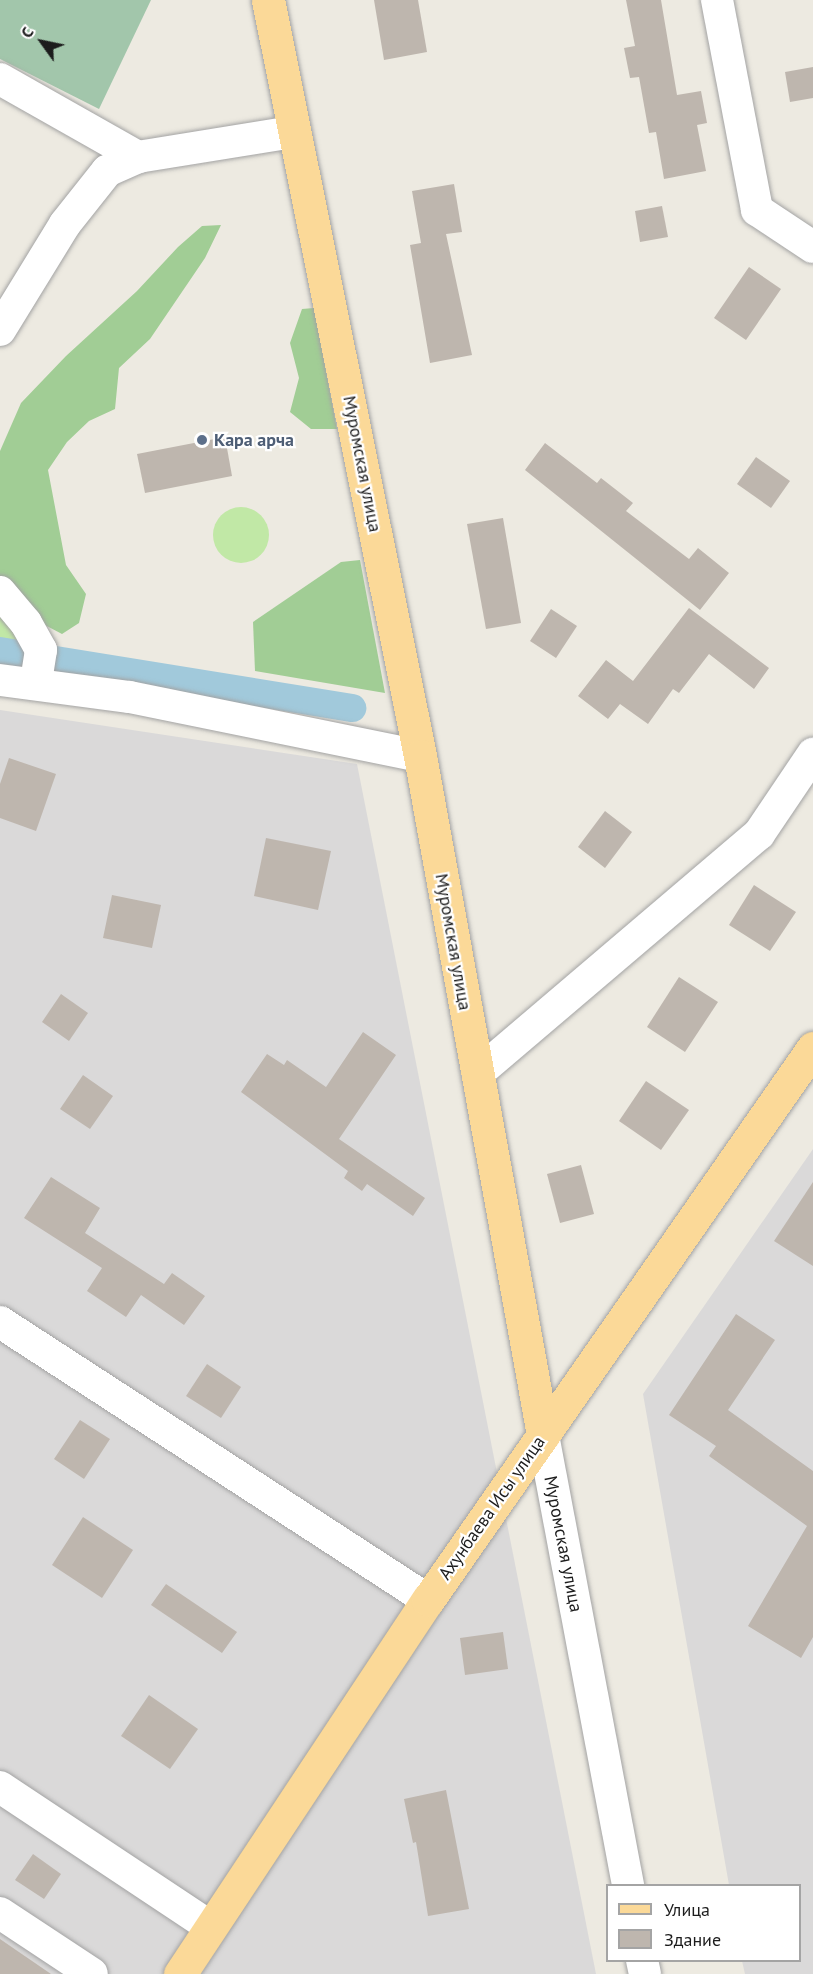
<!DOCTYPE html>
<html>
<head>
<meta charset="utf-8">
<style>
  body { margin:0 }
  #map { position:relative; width:813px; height:1974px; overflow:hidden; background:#edeae1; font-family:"PT Sans",sans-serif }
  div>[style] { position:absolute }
  .residential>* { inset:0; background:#dad9d9 }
  .grass>* { inset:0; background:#c1e8a6 }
  .round { border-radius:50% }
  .forest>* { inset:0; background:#a1cd95 }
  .cemetery>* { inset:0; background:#a2c6ab }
  .canal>* { height:28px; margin:-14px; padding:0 14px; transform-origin:14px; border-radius:14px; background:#a1c9db }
  .building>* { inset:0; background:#beb6ae }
  .roads { filter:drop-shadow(0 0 2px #a3a3a3) drop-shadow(0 0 2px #a3a3a3) }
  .minor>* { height:32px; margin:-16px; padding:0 16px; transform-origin:16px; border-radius:16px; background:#fff }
  .major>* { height:33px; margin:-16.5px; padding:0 16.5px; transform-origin:16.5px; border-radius:16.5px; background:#fbd998 }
  .dots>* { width:16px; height:16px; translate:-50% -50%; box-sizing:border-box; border:3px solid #fff; border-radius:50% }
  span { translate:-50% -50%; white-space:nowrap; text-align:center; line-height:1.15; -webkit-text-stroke:4.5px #fff; paint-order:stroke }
  .service-label { font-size:18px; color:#4e5e75; font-weight:700 }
  .left { translate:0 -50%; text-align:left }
  .street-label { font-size:18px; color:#1c1c1c }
  .legend { position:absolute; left:606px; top:1884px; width:195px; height:78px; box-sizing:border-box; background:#fff; border:2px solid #a4a4a4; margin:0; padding:8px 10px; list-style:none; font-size:18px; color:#1c1c1c }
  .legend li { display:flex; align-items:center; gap:12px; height:30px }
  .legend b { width:30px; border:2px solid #a4a4a4 }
  .north { position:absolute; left:12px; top:12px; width:60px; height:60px; -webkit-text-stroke:4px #fff; paint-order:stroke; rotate:303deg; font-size:16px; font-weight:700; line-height:24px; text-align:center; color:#1c1c1c }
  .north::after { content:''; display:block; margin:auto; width:21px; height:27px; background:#1c1c1c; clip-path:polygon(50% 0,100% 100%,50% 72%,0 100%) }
</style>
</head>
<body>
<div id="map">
  <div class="residential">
    <i style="clip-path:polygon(0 710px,357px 764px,596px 1974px,0 1974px)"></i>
    <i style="clip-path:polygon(813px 1149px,813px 1974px,745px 1974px,742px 1961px,800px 1960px,800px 1886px,729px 1885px,643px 1394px)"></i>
  </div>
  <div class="grass">
    <i class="round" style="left:213px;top:507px;width:56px;height:56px"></i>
    <i style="clip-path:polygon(0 606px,29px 651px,0 645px)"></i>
  </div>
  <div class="forest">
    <i style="clip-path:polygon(221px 225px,205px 258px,150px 339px,119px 368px,115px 409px,89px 421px,67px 442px,48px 470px,66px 565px,86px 594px,79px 623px,62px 634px,41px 623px,0 577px,0 451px,21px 403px,66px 356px,137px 291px,178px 247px,202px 226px)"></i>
    <i style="clip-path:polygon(314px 308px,337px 429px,311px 429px,290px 412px,299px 378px,290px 343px,302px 309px)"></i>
    <i style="clip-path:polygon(360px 560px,385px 693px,255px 671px,253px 622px,341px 562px)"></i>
  </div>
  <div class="cemetery">
    <i style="clip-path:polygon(0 0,151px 0,99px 109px,0 59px)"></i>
  </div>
  <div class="canal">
    <i style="left:0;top:651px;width:357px;rotate:9.2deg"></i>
  </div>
  <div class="building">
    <i style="clip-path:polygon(374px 0,418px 0,427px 52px,384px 60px)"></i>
    <i style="clip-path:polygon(626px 0,661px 0,677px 95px,701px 91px,707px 123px,697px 125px,706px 171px,664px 179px,656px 132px,649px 133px,639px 77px,630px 78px,624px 48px,635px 46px)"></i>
    <i style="clip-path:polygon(813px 67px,813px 98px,790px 102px,785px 72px)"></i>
    <i style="clip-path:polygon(454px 184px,462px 232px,446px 234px,472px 355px,430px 363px,410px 245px,421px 243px,412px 191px)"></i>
    <i style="clip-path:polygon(662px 206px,668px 237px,640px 242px,635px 211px)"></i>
    <i style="clip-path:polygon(749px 267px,781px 289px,746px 340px,714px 318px)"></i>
    <i style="clip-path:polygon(225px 437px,232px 476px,145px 493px,137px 454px)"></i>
    <i style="clip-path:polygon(545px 443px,597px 483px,601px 478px,633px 503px,626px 511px,689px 559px,698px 548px,729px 573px,700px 610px,525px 470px)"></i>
    <i style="clip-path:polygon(756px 457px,790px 481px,771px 508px,737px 484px)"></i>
    <i style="clip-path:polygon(503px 518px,521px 623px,486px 629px,467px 524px)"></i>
    <i style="clip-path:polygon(689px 608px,769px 668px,754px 689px,709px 654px,679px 693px,673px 689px,648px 724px,620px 704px,608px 719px,578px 696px,606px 660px,633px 681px)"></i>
    <i style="clip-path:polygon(551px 609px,577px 626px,556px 658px,530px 641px)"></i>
    <i style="clip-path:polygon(9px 758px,56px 774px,36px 831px,0 818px,0 784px)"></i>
    <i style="clip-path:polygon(605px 811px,632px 832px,605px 868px,578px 847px)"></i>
    <i style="clip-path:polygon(266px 838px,331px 851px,318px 910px,254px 896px)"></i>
    <i style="clip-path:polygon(754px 885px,796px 912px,770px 951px,729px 925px)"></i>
    <i style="clip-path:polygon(112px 895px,161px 905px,152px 948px,103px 938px)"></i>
    <i style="clip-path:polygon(679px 977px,718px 1002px,685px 1052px,647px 1027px)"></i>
    <i style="clip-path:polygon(61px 994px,88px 1013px,69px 1041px,42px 1022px)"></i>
    <i style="clip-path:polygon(363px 1032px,396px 1055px,339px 1139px,425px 1198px,413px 1216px,367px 1184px,362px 1191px,344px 1178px,348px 1171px,241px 1092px,267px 1054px,284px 1065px,287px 1060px,326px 1087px)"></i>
    <i style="clip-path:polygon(83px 1075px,113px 1096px,90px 1129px,60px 1109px)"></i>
    <i style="clip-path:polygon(646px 1081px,689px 1110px,661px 1150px,619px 1121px)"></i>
    <i style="clip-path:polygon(581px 1165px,594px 1214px,560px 1223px,547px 1174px)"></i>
    <i style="clip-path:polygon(51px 1177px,100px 1208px,85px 1233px,164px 1284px,172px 1273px,205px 1296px,184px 1325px,141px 1295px,126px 1317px,87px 1291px,102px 1268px,24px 1218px)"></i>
    <i style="clip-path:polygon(813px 1182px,813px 1266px,774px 1241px)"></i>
    <i style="clip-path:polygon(736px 1314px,775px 1340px,728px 1410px,813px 1471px,813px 1637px,801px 1658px,748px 1626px,807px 1526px,709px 1456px,716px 1446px,669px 1415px)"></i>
    <i style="clip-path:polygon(207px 1364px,241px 1387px,221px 1418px,186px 1396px)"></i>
    <i style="clip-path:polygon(80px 1420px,110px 1439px,84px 1479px,54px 1459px)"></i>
    <i style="clip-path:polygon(83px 1517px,133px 1550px,102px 1598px,52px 1565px)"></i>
    <i style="clip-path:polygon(166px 1584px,237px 1632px,222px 1653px,151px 1605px)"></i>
    <i style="clip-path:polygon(503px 1632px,508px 1669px,465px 1675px,460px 1638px)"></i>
    <i style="clip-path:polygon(149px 1695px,198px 1729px,170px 1769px,121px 1736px)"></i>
    <i style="clip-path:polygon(446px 1790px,469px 1909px,428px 1916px,416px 1842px,413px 1843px,404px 1799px)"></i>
    <i style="clip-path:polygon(33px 1854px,61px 1874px,44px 1899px,15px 1880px)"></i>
    <i style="clip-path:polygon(0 1939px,51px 1974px,0 1974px)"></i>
  </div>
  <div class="roads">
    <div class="minor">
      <i style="left:717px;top:0;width:214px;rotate:79.2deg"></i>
      <i style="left:757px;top:210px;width:67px;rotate:33.5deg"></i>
      <i style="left:0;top:79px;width:159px;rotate:29.5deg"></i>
      <i style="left:0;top:330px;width:124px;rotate:-58.5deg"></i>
      <i style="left:65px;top:224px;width:68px;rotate:-51.6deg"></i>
      <i style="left:107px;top:171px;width:34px;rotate:-24deg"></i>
      <i style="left:138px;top:157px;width:157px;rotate:-9.2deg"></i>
      <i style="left:0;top:592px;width:40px;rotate:50deg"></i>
      <i style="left:26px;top:623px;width:31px;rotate:61deg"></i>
      <i style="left:41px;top:650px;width:33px;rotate:99deg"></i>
      <i style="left:0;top:680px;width:131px;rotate:7.5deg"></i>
      <i style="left:130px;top:697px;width:296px;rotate:11.5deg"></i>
      <i style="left:478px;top:1073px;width:369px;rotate:-40.4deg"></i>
      <i style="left:759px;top:834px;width:97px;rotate:-56deg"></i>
      <i style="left:0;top:1322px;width:510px;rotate:33.01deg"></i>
      <i style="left:543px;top:1435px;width:459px;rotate:79.3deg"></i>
      <i style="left:0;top:1787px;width:253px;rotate:33.6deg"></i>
      <i style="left:0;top:1913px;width:110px;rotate:33.5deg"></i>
      <i style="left:642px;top:1960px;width:14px;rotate:78deg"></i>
    </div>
    <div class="major">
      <i style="left:268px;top:0;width:771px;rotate:78.63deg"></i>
      <i style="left:420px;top:756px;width:690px;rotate:79.73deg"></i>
      <i style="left:180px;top:1974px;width:449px;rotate:-56.5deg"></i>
      <i style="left:428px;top:1600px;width:673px;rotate:-55.11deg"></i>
    </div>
  </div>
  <div class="dots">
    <i style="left:202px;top:440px;background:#5c6f8a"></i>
  </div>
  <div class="service-label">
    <span class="left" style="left:214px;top:440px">Кара арча</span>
  </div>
  <div class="street-label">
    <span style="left:362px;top:464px;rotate:79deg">Муромская улица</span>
    <span style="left:453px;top:942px;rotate:80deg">Муромская улица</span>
    <span style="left:492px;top:1508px;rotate:-55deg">Ахунбаева Исы улица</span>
    <span style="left:563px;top:1544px;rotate:79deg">Муромская улица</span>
  </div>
  <ul class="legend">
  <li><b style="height:8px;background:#fbd998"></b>Улица</li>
  <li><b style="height:16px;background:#beb6ae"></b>Здание</li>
  </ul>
  <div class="north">С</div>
</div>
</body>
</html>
